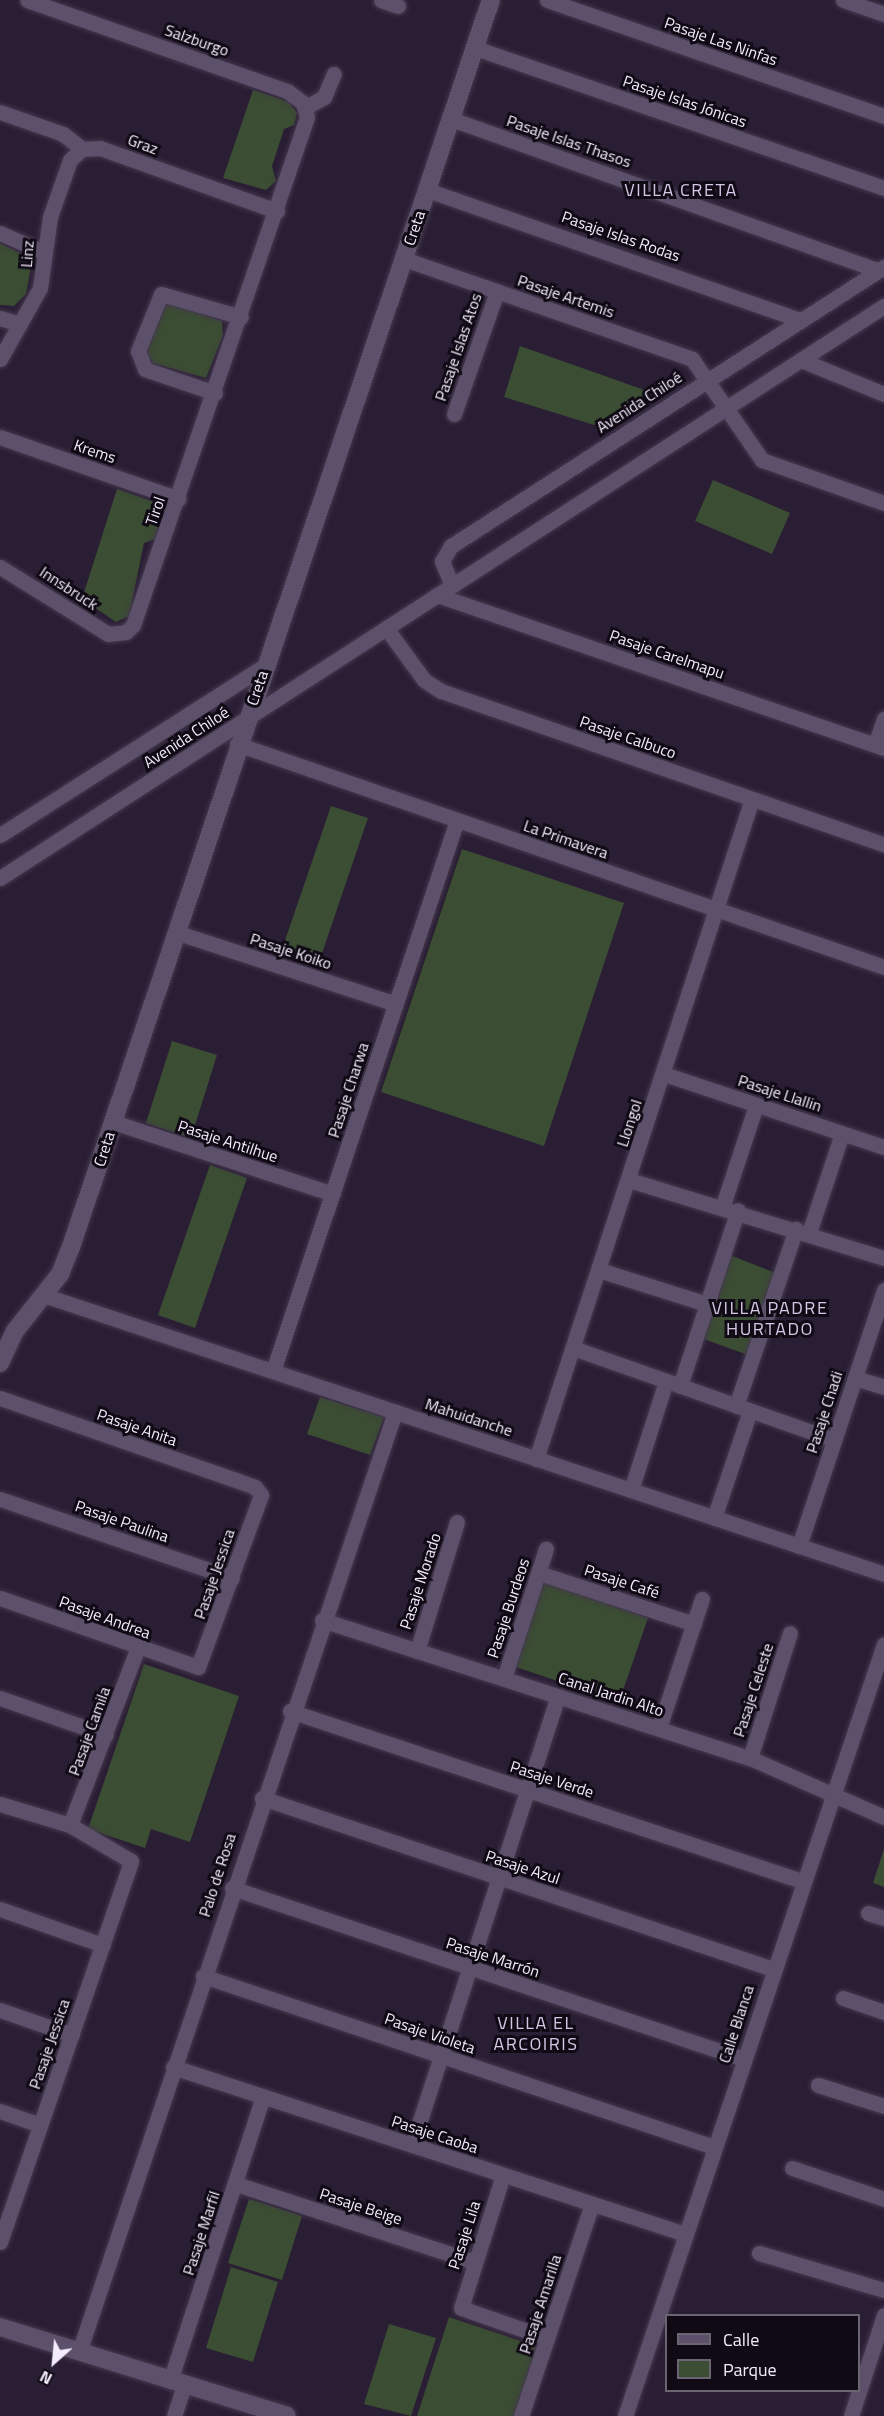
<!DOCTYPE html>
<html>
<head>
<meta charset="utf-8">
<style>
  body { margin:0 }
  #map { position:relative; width:884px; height:2416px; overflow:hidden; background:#2a1e35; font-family:"Titillium Web",sans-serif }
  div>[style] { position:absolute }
  .green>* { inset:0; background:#3b4d33 }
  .roads { filter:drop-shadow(0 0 2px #44394d) drop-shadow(0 0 2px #44394d) }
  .minor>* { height:15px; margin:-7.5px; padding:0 7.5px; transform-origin:7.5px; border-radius:7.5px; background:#5d506b }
  .tertiary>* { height:18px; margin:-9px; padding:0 9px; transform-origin:9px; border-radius:9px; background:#5d506b }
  span { translate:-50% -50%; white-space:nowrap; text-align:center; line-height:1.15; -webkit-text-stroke:6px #100a15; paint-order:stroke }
  .street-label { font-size:16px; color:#f3ecfc }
  .neighbourhood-label { font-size:18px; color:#d5c6e5; letter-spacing:1.5px }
  .legend { position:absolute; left:665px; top:2314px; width:195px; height:78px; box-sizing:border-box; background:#100a15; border:2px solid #6b6471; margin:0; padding:8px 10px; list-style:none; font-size:18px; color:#f3ecfc }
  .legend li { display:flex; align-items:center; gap:12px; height:30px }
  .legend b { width:30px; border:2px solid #6b6471 }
  .north { position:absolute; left:24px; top:2332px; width:60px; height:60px; -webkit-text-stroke:4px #100a15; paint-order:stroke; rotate:207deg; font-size:16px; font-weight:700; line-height:24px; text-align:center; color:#f3ecfc }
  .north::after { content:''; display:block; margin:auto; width:21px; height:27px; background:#f3ecfc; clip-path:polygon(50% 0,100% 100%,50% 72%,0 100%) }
</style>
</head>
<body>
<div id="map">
  <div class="green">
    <i style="clip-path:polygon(253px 90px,289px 102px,297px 113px,294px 125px,284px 129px,272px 166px,276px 181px,266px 190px,223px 178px)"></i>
    <i style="clip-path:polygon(0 243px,24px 255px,31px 267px,26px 294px,14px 306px,0 305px)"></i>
    <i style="clip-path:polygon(166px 302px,222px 321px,223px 335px,206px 378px,149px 362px,144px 352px)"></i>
    <i style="clip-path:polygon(520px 346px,650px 392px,594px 425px,504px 397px)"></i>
    <i style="clip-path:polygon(713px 480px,790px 513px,772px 554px,695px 521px)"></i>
    <i style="clip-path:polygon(117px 489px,157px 503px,163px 512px,155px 539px,144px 543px,129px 616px,116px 622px,82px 599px)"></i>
    <i style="clip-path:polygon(331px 806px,368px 818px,317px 968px,280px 955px)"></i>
    <i style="clip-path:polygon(462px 849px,624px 903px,544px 1146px,381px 1092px)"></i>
    <i style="clip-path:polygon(172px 1041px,217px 1055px,191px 1138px,146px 1123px)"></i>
    <i style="clip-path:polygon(210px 1165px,247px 1178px,195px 1328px,158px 1315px)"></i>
    <i style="clip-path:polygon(730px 1255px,778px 1274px,748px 1355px,698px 1337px)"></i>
    <i style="clip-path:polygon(320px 1397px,384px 1417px,370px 1455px,307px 1434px)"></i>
    <i style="clip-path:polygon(543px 1580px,648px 1618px,619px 1702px,516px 1667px)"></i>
    <i style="clip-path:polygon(144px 1664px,239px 1696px,190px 1842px,151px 1829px,145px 1848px,88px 1829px)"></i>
    <i style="clip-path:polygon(884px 1849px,884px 1887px,873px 1883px)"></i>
    <i style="clip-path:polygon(249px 2199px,302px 2216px,282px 2280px,228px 2263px)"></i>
    <i style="clip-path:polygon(231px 2267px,278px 2282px,253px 2362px,206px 2348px)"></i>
    <i style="clip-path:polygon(449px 2317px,542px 2348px,519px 2416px,417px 2416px)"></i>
    <i style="clip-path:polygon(389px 2324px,436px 2338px,411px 2416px,364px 2404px)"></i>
  </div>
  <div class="roads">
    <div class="minor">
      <i style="left:381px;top:0;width:18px;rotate:19deg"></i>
      <i style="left:547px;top:0;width:356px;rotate:19deg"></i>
      <i style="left:843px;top:0;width:43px;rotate:18.9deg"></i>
      <i style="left:475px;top:48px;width:432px;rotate:18.9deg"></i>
      <i style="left:306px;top:107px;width:21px;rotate:-29deg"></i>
      <i style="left:324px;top:97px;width:25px;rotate:-67deg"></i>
      <i style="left:0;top:112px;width:67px;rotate:19.2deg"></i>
      <i style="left:63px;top:134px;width:24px;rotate:38deg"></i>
      <i style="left:451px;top:119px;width:453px;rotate:19.5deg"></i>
      <i style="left:427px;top:190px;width:396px;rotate:19.2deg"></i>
      <i style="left:0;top:233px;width:49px;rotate:24deg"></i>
      <i style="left:404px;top:259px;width:305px;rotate:19.1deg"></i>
      <i style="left:692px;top:359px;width:123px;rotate:55.3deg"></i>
      <i style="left:762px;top:460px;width:129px;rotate:19.4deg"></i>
      <i style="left:0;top:318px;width:21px;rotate:17deg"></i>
      <i style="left:0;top:359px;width:81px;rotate:-60.6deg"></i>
      <i style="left:40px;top:288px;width:72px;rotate:-82deg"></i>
      <i style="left:50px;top:217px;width:60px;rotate:-70.7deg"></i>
      <i style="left:70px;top:160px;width:16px;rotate:-43deg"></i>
      <i style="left:82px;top:149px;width:18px;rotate:-3deg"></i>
      <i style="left:100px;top:148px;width:188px;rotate:19.6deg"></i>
      <i style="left:801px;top:360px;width:90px;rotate:22.3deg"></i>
      <i style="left:215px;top:393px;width:74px;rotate:-161.1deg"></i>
      <i style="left:145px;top:369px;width:19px;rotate:-111deg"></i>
      <i style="left:138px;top:351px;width:61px;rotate:-68deg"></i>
      <i style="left:161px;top:294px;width:83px;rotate:16deg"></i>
      <i style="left:454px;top:414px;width:130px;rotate:-70.7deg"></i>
      <i style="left:0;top:437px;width:189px;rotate:19.1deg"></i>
      <i style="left:0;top:567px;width:127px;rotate:31.8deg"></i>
      <i style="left:108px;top:634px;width:18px;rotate:-6deg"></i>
      <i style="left:126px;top:632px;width:10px;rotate:-45deg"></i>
      <i style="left:133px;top:625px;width:537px;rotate:-71.09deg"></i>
      <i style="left:307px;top:117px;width:15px;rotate:-106deg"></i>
      <i style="left:303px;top:103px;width:20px;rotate:-143deg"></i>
      <i style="left:287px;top:91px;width:275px;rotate:-160.7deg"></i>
      <i style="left:452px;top:585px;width:26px;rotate:-113deg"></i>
      <i style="left:442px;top:561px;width:17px;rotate:-59deg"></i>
      <i style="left:451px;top:546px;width:515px;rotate:-32.8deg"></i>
      <i style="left:437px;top:595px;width:472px;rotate:18.9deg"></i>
      <i style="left:386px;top:628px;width:64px;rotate:53.8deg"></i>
      <i style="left:424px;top:680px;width:20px;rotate:33deg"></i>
      <i style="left:441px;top:691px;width:469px;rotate:19.1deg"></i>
      <i style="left:237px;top:744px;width:684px;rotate:19.02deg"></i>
      <i style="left:875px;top:745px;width:28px;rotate:-71deg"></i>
      <i style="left:0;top:835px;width:313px;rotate:-32.6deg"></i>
      <i style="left:0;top:878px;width:1053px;rotate:-32.91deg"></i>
      <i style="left:175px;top:932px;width:232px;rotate:18deg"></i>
      <i style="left:664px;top:1074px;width:232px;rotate:18.4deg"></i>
      <i style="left:113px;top:1122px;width:231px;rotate:18.1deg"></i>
      <i style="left:629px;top:1180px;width:267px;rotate:17deg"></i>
      <i style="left:723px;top:1205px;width:105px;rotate:-71.7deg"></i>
      <i style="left:809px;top:1233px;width:105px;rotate:-71.7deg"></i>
      <i style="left:599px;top:1270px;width:113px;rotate:17.5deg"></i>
      <i style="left:43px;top:1295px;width:886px;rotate:18.35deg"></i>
      <i style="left:573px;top:1348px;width:277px;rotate:19.4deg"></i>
      <i style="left:273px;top:1371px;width:581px;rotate:-71.53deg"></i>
      <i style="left:855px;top:1378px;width:30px;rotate:17deg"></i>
      <i style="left:680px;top:1386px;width:185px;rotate:-71.8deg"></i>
      <i style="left:0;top:1398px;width:270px;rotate:19.2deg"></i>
      <i style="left:255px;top:1487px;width:10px;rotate:53deg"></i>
      <i style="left:261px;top:1495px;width:183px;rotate:110.1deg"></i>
      <i style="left:198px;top:1667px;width:210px;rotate:-160.8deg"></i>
      <i style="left:736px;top:1406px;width:187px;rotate:-71.3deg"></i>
      <i style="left:536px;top:1459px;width:694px;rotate:-71.88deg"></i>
      <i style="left:631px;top:1490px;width:114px;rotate:-72.2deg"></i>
      <i style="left:0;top:1499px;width:245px;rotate:18.8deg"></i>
      <i style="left:714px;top:1518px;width:113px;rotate:-71.4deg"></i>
      <i style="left:799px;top:1546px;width:270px;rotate:-71.6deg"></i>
      <i style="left:539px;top:1573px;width:163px;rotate:18.2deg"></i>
      <i style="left:322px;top:1620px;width:450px;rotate:17.9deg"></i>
      <i style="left:750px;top:1758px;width:146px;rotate:23.8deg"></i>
      <i style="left:417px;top:1651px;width:135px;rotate:-72.8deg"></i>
      <i style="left:504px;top:1678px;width:136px;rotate:-72deg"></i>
      <i style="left:0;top:1698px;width:112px;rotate:19.2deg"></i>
      <i style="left:290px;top:1711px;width:539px;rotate:18.37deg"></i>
      <i style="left:659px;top:1728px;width:136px;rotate:-71.6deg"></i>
      <i style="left:750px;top:1758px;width:131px;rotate:-72.3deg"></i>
      <i style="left:262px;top:1798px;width:539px;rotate:18.5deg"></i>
      <i style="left:0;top:1804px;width:73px;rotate:16.7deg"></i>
      <i style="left:70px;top:1825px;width:191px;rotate:-69.1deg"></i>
      <i style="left:232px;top:1888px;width:540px;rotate:18.47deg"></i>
      <i style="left:0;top:1909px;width:109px;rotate:19.3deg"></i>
      <i style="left:868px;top:1913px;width:17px;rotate:17deg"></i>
      <i style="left:203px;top:1976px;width:539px;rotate:18.5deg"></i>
      <i style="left:843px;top:1998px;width:43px;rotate:18.9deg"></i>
      <i style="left:0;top:2010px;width:76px;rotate:19.1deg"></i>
      <i style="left:173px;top:2067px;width:539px;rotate:18.06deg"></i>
      <i style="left:818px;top:2085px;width:69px;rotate:17.7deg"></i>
      <i style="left:0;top:2111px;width:42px;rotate:19.3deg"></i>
      <i style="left:412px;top:2145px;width:472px;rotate:-72deg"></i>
      <i style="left:792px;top:2168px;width:97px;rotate:18.6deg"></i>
      <i style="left:503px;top:2175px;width:139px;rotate:107.5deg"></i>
      <i style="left:461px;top:2308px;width:91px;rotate:19.2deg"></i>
      <i style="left:236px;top:2184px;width:250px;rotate:18.1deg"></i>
      <i style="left:0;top:2242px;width:403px;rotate:-71deg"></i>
      <i style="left:131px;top:1861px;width:71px;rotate:-149.5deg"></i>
      <i style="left:759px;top:2253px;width:130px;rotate:16.5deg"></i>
      <i style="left:79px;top:2352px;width:992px;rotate:-71.42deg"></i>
      <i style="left:170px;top:2381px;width:299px;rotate:-71.9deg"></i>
      <i style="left:174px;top:2416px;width:32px;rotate:-72deg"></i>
      <i style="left:521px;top:2416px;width:224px;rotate:-71.5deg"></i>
      <i style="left:625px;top:2416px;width:814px;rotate:-71.45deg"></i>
      <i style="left:851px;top:2416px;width:106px;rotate:-71.9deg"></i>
    </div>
    <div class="tertiary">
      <i style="left:0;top:1363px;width:35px;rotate:-65deg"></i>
      <i style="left:15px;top:1331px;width:73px;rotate:-51.7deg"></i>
      <i style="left:60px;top:1274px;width:29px;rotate:-68deg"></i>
      <i style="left:71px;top:1247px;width:1316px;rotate:-71.39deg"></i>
      <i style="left:0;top:2327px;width:300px;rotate:17.2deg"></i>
    </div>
  </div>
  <div class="street-label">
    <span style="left:197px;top:40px;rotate:19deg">Salzburgo</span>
    <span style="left:721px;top:41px;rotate:19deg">Pasaje Las Ninfas</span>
    <span style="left:685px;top:101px;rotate:19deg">Pasaje Islas Jónicas</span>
    <span style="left:569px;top:141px;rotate:19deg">Pasaje Islas Thasos</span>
    <span style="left:143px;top:144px;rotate:20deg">Graz</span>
    <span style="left:414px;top:228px;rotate:-71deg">Creta</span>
    <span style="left:621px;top:236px;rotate:19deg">Pasaje Islas Rodas</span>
    <span style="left:27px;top:254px;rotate:-86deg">Linz</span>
    <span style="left:566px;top:296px;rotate:19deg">Pasaje Artemis</span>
    <span style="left:458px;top:347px;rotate:-71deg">Pasaje Islas Atos</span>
    <span style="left:639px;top:402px;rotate:-33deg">Avenida Chiloé</span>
    <span style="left:95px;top:451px;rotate:19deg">Krems</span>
    <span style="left:155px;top:511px;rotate:-71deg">Tirol</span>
    <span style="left:69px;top:588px;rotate:33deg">Innsbruck</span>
    <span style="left:667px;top:654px;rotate:19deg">Pasaje Carelmapu</span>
    <span style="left:257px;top:688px;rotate:-71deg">Creta</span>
    <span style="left:186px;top:737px;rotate:-33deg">Avenida Chiloé</span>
    <span style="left:628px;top:737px;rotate:19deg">Pasaje Calbuco</span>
    <span style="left:566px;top:839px;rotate:19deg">La Primavera</span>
    <span style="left:291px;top:951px;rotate:18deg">Pasaje Koiko</span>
    <span style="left:348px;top:1090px;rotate:-72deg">Pasaje Charwa</span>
    <span style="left:780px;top:1093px;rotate:18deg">Pasaje Llallin</span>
    <span style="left:629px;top:1123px;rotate:-72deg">Llongol</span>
    <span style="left:228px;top:1141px;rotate:18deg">Pasaje Antilhue</span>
    <span style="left:104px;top:1149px;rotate:-72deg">Creta</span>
    <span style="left:824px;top:1412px;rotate:-72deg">Pasaje Chadi</span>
    <span style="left:469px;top:1417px;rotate:18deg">Mahuidanche</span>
    <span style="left:137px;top:1427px;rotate:19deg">Pasaje Anita</span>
    <span style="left:122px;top:1521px;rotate:19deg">Pasaje Paulina</span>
    <span style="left:214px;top:1574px;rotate:-71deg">Pasaje Jessica</span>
    <span style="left:420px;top:1581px;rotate:-72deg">Pasaje Morado</span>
    <span style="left:622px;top:1581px;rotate:18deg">Pasaje Café</span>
    <span style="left:508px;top:1608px;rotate:-72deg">Pasaje Burdeos</span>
    <span style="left:105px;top:1617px;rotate:20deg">Pasaje Andrea</span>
    <span style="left:753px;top:1690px;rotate:-72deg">Pasaje Celeste</span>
    <span style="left:611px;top:1694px;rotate:18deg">Canal Jardin Alto</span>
    <span style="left:89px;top:1731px;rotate:-70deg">Pasaje Camila</span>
    <span style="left:552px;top:1779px;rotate:18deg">Pasaje Verde</span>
    <span style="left:523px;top:1867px;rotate:18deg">Pasaje Azul</span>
    <span style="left:217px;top:1875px;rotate:-72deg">Palo de Rosa</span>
    <span style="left:493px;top:1957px;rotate:18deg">Pasaje Marrón</span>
    <span style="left:736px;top:2024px;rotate:-72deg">Calle Blanca</span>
    <span style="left:430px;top:2033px;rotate:19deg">Pasaje Violeta</span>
    <span style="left:49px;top:2044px;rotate:-71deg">Pasaje Jessica</span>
    <span style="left:435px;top:2134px;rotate:18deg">Pasaje Caoba</span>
    <span style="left:361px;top:2206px;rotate:18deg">Pasaje Beige</span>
    <span style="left:201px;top:2233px;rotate:-72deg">Pasaje Marfil</span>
    <span style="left:464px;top:2235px;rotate:-72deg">Pasaje Lila</span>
    <span style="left:540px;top:2304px;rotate:-72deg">Pasaje Amarilla</span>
  </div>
  <div class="neighbourhood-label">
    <span style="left:681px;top:190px">VILLA CRETA</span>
    <span style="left:770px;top:1319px">VILLA PADRE<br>HURTADO</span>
    <span style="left:536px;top:2034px">VILLA EL<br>ARCOIRIS</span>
  </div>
  <ul class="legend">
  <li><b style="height:8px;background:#5d506b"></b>Calle</li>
  <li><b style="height:16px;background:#3b4d33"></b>Parque</li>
  </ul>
  <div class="north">N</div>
</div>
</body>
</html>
